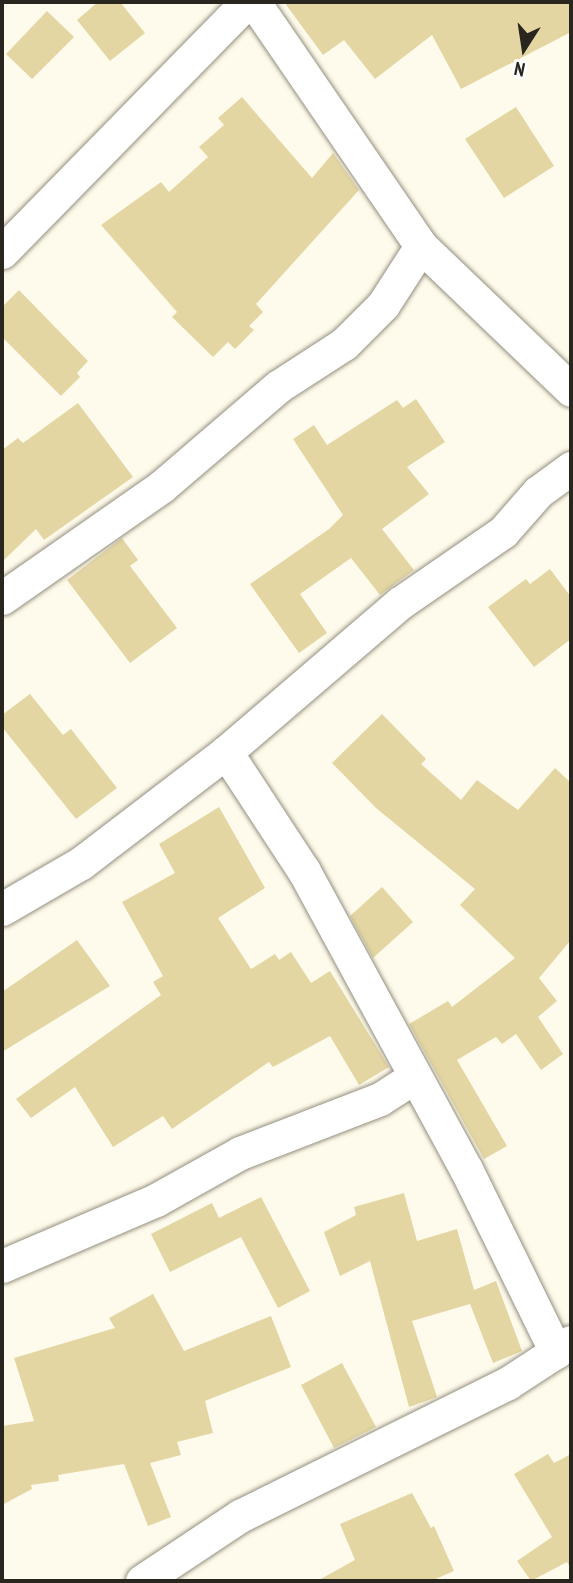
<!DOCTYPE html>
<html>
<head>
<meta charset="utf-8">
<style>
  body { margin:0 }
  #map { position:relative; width:573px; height:1583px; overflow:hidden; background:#fffbec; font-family:"PT Sans Narrow",sans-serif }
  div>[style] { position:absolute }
  .building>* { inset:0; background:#e3d6a3 }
  .roads { filter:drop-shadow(0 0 2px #948f7f) drop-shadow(0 0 2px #948f7f) }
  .minor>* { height:33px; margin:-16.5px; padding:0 16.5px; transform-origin:16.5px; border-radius:16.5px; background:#fff }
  span { translate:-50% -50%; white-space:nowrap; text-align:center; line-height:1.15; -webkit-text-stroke:5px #fff; paint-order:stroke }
  .frame { position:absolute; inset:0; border:4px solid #28261f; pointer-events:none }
  .north { position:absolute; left:489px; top:14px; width:70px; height:70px; -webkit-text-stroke:5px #fff; paint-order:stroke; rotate:192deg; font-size:19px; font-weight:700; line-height:28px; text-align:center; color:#28261f }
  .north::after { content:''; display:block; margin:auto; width:24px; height:32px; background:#28261f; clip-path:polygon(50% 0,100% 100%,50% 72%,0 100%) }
</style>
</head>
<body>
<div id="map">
  <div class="building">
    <i style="clip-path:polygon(98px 2px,120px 2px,145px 33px,110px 61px,77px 20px)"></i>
    <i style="clip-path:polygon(284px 2px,571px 2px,571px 32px,461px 89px,432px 35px,375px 79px,344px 40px,323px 55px)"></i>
    <i style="clip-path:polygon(47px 11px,74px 37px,32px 79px,6px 54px)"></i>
    <i style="clip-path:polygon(242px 97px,312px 178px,333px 153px,359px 190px,256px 304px,263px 312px,249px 326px,254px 330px,235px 349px,228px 342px,213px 357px,172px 317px,177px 312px,101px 225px,161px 182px,169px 192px,208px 157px,199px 147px,224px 125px,218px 118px)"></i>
    <i style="clip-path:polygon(516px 107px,554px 166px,504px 198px,465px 139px)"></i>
    <i style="clip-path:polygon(19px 290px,88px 361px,77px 373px,80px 377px,61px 396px,2px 337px,2px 307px)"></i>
    <i style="clip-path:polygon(416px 399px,445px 442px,407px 467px,429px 494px,382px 529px,414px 570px,380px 595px,351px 558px,300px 594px,327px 633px,299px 653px,250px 584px,329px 529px,343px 515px,293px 439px,314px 425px,327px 445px,397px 400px,403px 408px)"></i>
    <i style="clip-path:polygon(78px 403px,133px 477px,44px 540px,36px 529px,2px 562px,2px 450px,18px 438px,23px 443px)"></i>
    <i style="clip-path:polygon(122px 538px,138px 560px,130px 566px,177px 628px,130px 663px,67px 580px)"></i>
    <i style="clip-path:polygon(550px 569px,571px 597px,571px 639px,534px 667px,488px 607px,526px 579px,530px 584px)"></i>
    <i style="clip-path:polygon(30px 694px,63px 735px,71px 729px,117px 788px,76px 819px,2px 727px,2px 715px)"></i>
    <i style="clip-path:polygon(382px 714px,426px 759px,421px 764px,461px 800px,477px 780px,518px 810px,555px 768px,571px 783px,571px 940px,539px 978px,557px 1001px,538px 1017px,563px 1054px,541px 1070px,516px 1034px,502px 1044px,496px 1037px,457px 1060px,507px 1146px,484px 1159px,409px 1024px,448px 1001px,452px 1007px,515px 958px,460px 905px,475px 889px,376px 808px,332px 763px)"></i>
    <i style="clip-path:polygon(219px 807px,265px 888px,218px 918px,251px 969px,275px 954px,279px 960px,291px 952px,311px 983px,330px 971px,389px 1067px,359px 1085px,330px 1036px,273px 1067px,269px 1062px,172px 1129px,163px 1116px,113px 1147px,75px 1087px,31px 1118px,16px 1099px,161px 995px,153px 982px,163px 976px,122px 902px,175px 873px,159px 844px)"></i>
    <i style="clip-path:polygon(382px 887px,413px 922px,373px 958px,350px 916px)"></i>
    <i style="clip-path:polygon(77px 940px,110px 986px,2px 1052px,2px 992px)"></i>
    <i style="clip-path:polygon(404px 1193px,417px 1241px,457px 1229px,474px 1290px,496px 1281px,522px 1351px,493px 1363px,470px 1304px,412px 1321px,437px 1397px,409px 1407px,370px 1261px,340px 1276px,324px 1232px,356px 1215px,354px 1207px)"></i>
    <i style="clip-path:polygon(261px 1197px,310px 1291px,278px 1308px,241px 1237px,170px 1272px,151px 1234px,212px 1203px,219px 1218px)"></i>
    <i style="clip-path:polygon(153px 1294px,184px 1351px,271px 1316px,291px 1367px,205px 1401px,213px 1433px,177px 1442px,181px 1455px,150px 1463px,171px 1517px,148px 1526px,124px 1464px,58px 1475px,59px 1481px,31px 1485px,32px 1489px,2px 1505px,2px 1426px,34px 1421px,14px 1358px,115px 1328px,109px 1318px)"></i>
    <i style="clip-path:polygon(342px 1363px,376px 1427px,334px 1448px,301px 1385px)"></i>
    <i style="clip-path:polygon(548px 1454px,554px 1463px,571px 1454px,571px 1569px,567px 1562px,531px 1581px,517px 1561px,552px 1537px,514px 1474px)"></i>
    <i style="clip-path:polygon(412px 1493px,431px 1528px,434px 1526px,454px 1571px,431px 1581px,317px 1581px,355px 1560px,340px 1524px)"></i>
  </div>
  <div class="roads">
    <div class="minor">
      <i style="left:254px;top:2px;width:296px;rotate:55.6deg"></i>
      <i style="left:421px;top:246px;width:208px;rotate:43.8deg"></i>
      <i style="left:2px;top:252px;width:350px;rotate:-45.6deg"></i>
      <i style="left:2px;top:598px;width:194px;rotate:-34.9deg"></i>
      <i style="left:161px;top:487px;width:155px;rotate:-40.6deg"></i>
      <i style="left:279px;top:386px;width:77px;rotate:-32.9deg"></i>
      <i style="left:344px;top:344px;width:55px;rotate:-45deg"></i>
      <i style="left:383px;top:305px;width:70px;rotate:-57.2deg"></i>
      <i style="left:226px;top:752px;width:142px;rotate:56.8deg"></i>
      <i style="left:304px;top:871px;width:339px;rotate:61.5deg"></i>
      <i style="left:466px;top:1169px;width:204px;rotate:63.8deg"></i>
      <i style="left:2px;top:909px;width:91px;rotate:-30.2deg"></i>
      <i style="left:81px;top:863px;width:183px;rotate:-37.4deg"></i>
      <i style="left:226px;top:752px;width:229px;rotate:-40.6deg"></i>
      <i style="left:400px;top:603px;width:125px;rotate:-34.6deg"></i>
      <i style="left:503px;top:532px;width:53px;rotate:-48.8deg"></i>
      <i style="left:538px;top:492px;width:41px;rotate:-36deg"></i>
      <i style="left:2px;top:1266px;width:168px;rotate:-23.2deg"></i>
      <i style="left:156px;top:1200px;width:96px;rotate:-29.2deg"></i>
      <i style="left:240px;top:1153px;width:150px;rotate:-21.1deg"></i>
      <i style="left:380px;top:1099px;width:40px;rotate:-32.9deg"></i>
      <i style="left:142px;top:1581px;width:118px;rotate:-33.6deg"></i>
      <i style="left:240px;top:1516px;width:299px;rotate:-26.4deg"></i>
      <i style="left:508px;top:1383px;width:75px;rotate:-33.1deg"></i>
    </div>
  </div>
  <div class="frame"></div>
  <div class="north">N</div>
</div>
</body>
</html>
